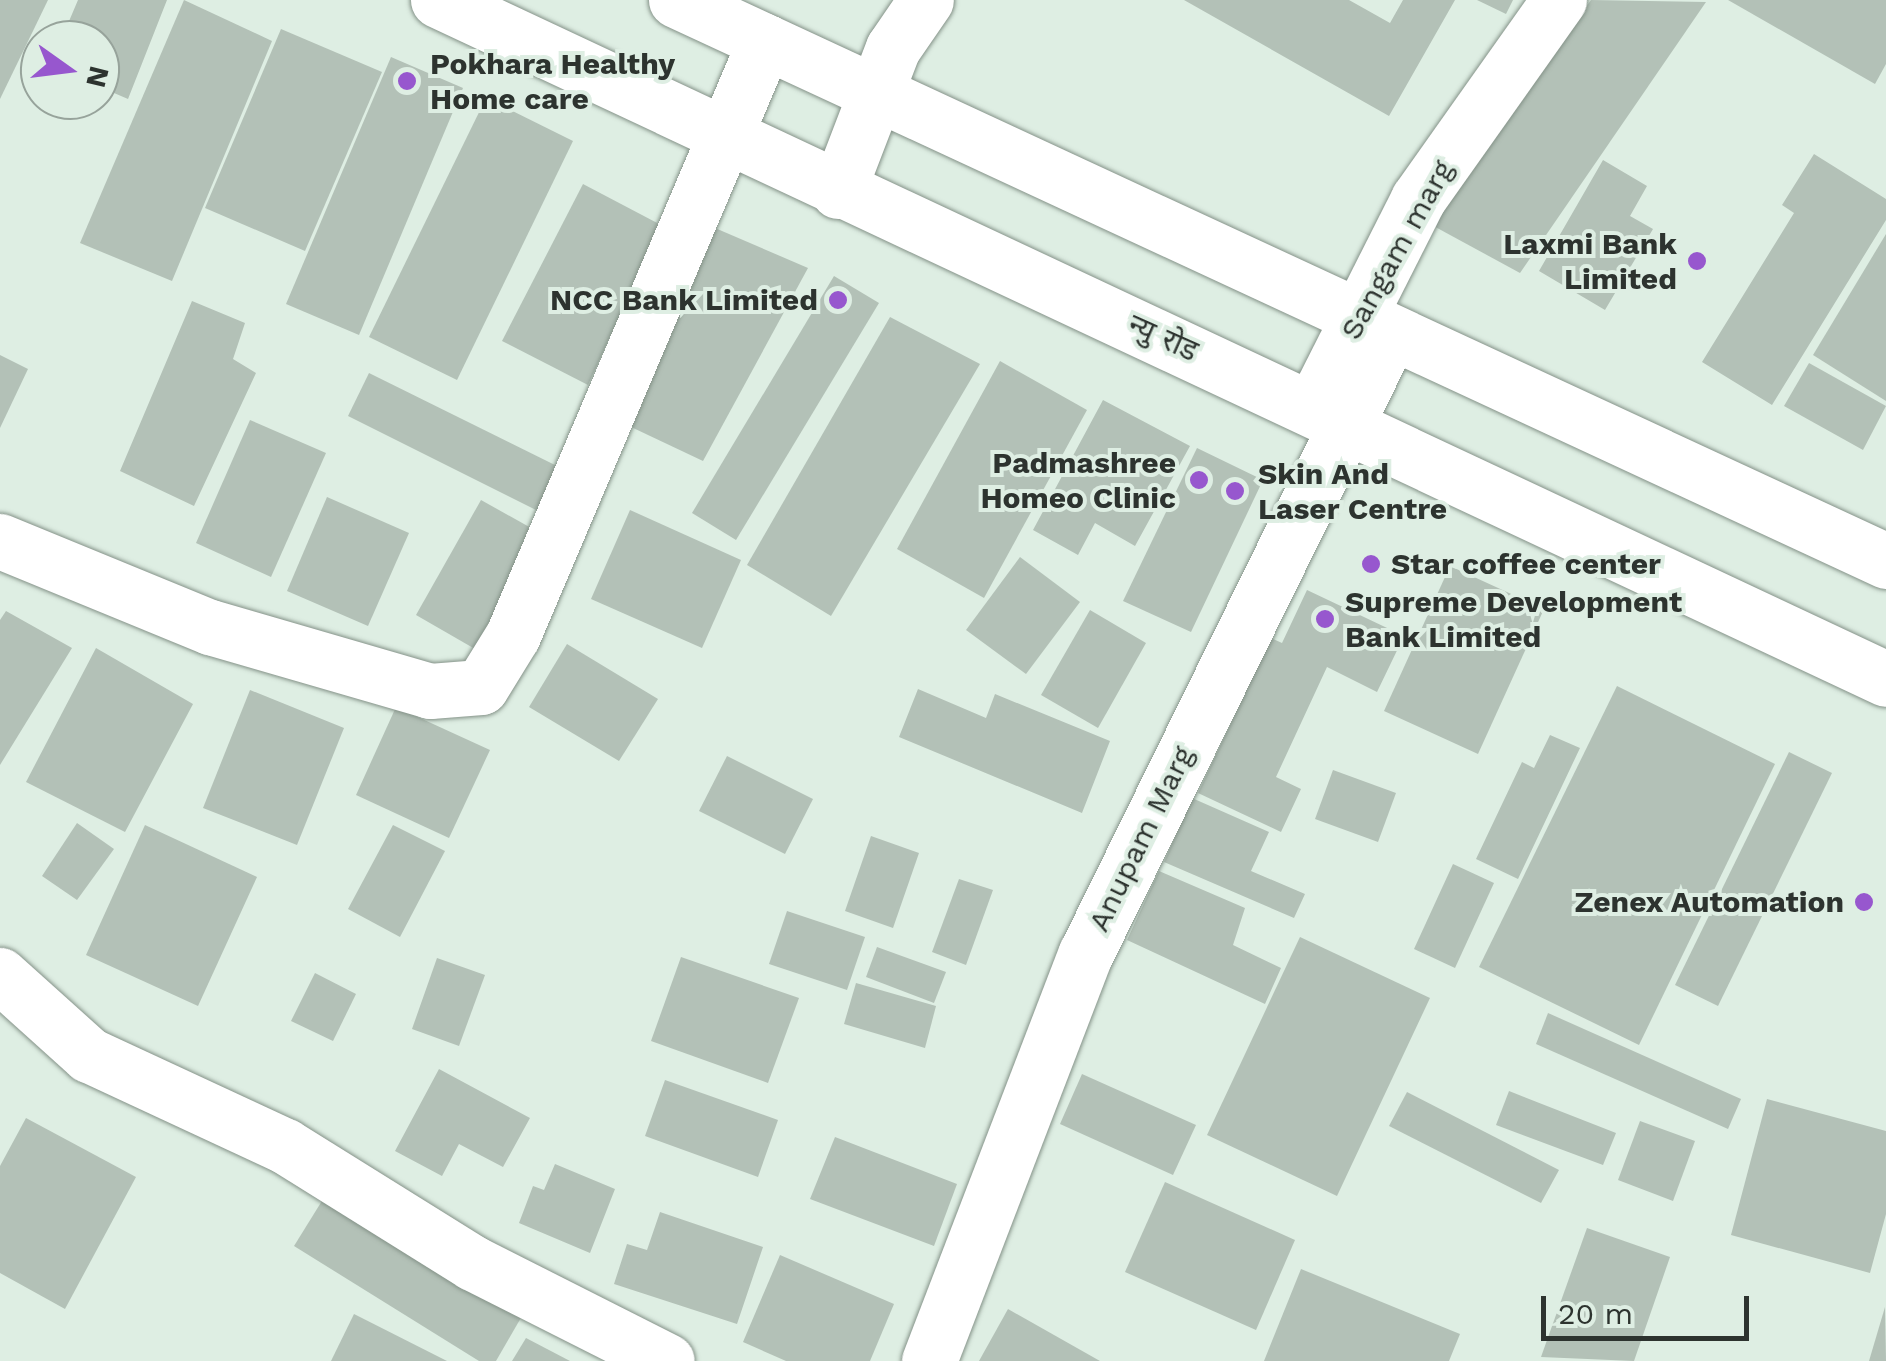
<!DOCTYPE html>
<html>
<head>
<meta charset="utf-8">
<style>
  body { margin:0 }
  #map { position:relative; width:1886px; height:1361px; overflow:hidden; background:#deeee3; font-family:"Work Sans","Noto Sans Devanagari",sans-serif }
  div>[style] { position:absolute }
  .building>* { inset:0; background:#b3c1b7 }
  .roads { filter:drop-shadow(0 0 2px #849288) drop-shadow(0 0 2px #849288) }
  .minor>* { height:55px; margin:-27.5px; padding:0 27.5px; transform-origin:27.5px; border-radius:27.5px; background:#fff }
  .tertiary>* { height:55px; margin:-27.5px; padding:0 27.5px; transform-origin:27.5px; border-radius:27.5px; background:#fff }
  .secondary>* { height:55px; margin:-27.5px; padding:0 27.5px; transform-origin:27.5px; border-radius:27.5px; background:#fff }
  .primary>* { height:55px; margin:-27.5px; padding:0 27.5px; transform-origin:27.5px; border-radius:27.5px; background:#fff }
  .dots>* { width:28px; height:28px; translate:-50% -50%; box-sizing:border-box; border:5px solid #deeee3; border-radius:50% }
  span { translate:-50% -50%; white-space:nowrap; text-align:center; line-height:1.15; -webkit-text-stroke:8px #deeee3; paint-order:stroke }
  .poi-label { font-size:30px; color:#2d332f; font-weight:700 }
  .left { translate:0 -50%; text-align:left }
  .right { translate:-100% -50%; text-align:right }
  .street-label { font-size:30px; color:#2d332f }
  .north { position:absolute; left:20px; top:20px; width:100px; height:100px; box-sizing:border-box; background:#deeee3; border:2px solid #97a39b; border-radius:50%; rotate:104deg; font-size:28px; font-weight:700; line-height:40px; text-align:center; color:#2d332f }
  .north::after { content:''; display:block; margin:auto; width:35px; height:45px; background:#9757ce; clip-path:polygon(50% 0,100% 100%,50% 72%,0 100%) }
  .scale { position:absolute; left:1541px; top:1296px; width:208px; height:45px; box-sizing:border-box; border:5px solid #2d332f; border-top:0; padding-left:12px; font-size:30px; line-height:35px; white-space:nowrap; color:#2d332f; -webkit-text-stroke:8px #deeee3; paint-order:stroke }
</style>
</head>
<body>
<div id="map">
  <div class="building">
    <i style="clip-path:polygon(0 0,48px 0,0 99px)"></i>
    <i style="clip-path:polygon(78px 0,167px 0,128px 99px,100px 87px,100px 40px,61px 40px)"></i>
    <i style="clip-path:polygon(184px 0,272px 41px,172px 281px,80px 243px)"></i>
    <i style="clip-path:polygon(1184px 0,1349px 0,1390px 23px,1403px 0,1455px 0,1389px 116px)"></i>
    <i style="clip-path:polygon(1477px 0,1513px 0,1506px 14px)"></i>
    <i style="clip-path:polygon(1591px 0,1706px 2px,1520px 273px,1428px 223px)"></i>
    <i style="clip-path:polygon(1728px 0,1886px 0,1886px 64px,1875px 84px)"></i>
    <i style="clip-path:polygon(281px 29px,382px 72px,305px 251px,205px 208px)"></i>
    <i style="clip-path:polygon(391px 57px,463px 88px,359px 335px,286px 304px)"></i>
    <i style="clip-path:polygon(486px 98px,573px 141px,457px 380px,369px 337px)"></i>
    <i style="clip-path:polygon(1814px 154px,1886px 199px,1886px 220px,1772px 405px,1702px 362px,1794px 213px,1782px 205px)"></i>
    <i style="clip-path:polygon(1603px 160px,1647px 186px,1630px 216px,1653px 229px,1605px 310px,1539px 271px)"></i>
    <i style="clip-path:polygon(583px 184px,661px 225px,588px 385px,502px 341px)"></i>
    <i style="clip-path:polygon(715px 228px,808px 268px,703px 461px,629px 426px)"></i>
    <i style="clip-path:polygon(1886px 234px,1886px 401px,1813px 355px)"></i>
    <i style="clip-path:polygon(834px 276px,879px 303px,736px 540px,692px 513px)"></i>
    <i style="clip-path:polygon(192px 301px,245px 323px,233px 359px,256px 373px,194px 506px,120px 471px)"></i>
    <i style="clip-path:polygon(890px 317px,980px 364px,831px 616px,747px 565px)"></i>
    <i style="clip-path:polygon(0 355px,28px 369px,0 428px)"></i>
    <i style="clip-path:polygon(1000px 361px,1087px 410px,984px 598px,897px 549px)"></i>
    <i style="clip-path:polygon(1809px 363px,1886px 406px,1863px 450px,1784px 406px)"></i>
    <i style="clip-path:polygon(369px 373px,561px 468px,540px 512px,348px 416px)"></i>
    <i style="clip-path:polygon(1103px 400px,1190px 446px,1135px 546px,1095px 523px,1078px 555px,1033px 530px)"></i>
    <i style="clip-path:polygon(250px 420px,326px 453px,271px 577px,196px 543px)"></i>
    <i style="clip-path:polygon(1197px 448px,1263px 480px,1191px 632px,1123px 601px)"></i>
    <i style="clip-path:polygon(327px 497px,409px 533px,368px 626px,287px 591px)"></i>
    <i style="clip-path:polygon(481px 500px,540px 533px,475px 649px,416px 615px)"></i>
    <i style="clip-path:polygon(630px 510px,741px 560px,702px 648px,591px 599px)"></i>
    <i style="clip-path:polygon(1020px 557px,1080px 602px,1026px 674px,966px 630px)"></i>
    <i style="clip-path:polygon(1450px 566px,1544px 609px,1478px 754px,1384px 711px)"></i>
    <i style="clip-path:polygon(1307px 590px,1404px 636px,1377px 692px,1327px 667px,1276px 777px,1301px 789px,1281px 832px,1198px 793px,1271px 638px,1282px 643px)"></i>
    <i style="clip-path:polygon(1090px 610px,1146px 643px,1098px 728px,1041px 695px)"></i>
    <i style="clip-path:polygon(6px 611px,72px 648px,0 765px,0 620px)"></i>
    <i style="clip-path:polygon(567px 644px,658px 699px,619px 761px,529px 707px)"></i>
    <i style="clip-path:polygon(96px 648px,193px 704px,125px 832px,26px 782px)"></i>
    <i style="clip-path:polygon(1617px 686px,1775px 764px,1639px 1045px,1479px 967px)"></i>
    <i style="clip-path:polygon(918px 689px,986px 718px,995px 694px,1110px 741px,1082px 813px,899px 737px)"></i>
    <i style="clip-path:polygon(250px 690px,344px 728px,297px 845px,203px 808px)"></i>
    <i style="clip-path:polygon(396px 707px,490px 750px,449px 838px,356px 795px)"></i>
    <i style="clip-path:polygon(1550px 735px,1580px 748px,1518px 879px,1476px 859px,1522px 762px,1534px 768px)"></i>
    <i style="clip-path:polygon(1789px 752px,1832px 773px,1718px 1006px,1675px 985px)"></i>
    <i style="clip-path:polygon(727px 756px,813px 799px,785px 854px,699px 811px)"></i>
    <i style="clip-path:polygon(1333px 770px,1396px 793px,1378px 842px,1315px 819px)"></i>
    <i style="clip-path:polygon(1192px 798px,1269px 832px,1251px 871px,1305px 894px,1294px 918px,1164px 862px)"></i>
    <i style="clip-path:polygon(77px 823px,114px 849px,77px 900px,42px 876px)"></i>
    <i style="clip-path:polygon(145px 825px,257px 877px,198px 1006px,86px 955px)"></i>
    <i style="clip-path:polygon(393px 825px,445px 851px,400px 937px,348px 909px)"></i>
    <i style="clip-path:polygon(871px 836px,919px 853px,893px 928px,845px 911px)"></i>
    <i style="clip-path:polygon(1453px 864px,1494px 883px,1455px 968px,1414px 949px)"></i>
    <i style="clip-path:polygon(1159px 871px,1245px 908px,1233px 945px,1281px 968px,1265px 1004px,1127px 940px)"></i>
    <i style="clip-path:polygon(959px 879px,993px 890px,966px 965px,932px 952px)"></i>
    <i style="clip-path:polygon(787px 911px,865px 937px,847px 990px,769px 964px)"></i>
    <i style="clip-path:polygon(1300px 937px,1430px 998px,1337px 1196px,1207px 1135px)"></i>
    <i style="clip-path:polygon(877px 947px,946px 972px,934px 1003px,866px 977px)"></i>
    <i style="clip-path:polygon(681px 957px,799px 998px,768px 1083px,651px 1041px)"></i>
    <i style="clip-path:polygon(437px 958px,485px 975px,459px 1046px,412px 1029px)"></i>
    <i style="clip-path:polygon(315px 973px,356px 994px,333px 1041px,291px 1021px)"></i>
    <i style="clip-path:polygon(856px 983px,936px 1006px,925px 1048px,844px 1024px)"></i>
    <i style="clip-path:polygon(1548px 1013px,1741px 1099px,1728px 1129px,1536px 1044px)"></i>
    <i style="clip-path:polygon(439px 1069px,530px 1118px,503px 1167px,459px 1144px,442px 1176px,395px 1151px)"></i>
    <i style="clip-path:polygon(1082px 1074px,1196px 1125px,1173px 1175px,1060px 1124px)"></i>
    <i style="clip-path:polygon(665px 1080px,778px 1120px,758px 1177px,645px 1136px)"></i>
    <i style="clip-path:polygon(1509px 1091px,1616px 1133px,1603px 1165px,1496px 1125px)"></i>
    <i style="clip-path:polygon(1407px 1092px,1559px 1170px,1541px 1203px,1389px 1126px)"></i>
    <i style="clip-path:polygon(1767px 1099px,1886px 1131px,1886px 1214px,1870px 1273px,1731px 1235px)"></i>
    <i style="clip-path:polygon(26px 1118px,136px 1177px,65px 1309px,0 1273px,0 1166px)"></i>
    <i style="clip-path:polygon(1640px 1121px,1695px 1141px,1673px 1201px,1618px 1180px)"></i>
    <i style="clip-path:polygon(835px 1137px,957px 1184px,934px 1246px,810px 1199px)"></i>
    <i style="clip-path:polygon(555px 1164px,615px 1189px,590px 1253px,519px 1223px,533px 1186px,544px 1190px)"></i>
    <i style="clip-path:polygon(1165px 1182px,1295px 1240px,1256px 1330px,1125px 1272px)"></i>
    <i style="clip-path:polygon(325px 1196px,522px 1316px,496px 1361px,479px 1361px,294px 1246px)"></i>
    <i style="clip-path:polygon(660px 1212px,763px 1247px,737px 1324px,614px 1284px,627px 1244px,647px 1250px)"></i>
    <i style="clip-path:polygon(1587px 1228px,1670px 1257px,1634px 1361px,1541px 1357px)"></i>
    <i style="clip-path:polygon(780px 1255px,894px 1304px,870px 1361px,786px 1361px,743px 1342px)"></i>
    <i style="clip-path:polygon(1301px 1269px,1460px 1334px,1449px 1361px,1264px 1361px)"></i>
    <i style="clip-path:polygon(1885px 1307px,1886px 1361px,1869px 1361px)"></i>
    <i style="clip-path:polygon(1008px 1309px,1100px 1361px,979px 1361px)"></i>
    <i style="clip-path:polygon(354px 1314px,447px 1361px,331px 1361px)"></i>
    <i style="clip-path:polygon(526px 1338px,570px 1361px,512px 1361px)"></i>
  </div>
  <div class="roads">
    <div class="minor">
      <i style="left:1313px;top:407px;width:233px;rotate:-63.2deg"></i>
      <i style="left:1418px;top:199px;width:244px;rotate:-54.7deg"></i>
      <i style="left:0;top:541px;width:227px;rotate:22.3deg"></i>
      <i style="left:210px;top:627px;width:229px;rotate:16.2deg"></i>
      <i style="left:430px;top:691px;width:51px;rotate:-4.5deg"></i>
      <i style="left:481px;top:687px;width:61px;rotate:-58.4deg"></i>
      <i style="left:513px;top:635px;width:645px;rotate:-67.01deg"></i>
      <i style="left:0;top:975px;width:120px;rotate:42deg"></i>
      <i style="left:89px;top:1055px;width:216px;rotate:24.9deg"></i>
      <i style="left:285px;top:1146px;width:221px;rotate:31.9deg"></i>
      <i style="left:473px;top:1263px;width:217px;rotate:26.8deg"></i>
    </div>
    <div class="tertiary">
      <i style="left:838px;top:191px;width:153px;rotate:-69deg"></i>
      <i style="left:893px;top:48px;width:58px;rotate:-55.5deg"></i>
    </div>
    <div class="secondary">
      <i style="left:929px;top:1361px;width:437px;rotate:-69deg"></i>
      <i style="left:1086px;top:953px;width:691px;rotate:-63.81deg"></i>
    </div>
    <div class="primary">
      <i style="left:438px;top:0;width:1599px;rotate:25.12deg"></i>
      <i style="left:676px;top:0;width:1334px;rotate:24.87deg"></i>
    </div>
  </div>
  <div class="dots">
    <i style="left:407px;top:81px;background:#9757ce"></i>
    <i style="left:1697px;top:261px;background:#9757ce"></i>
    <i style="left:838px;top:300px;background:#9757ce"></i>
    <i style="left:1199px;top:480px;background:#9757ce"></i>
    <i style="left:1235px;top:491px;background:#9757ce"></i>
    <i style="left:1371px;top:564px;background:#9757ce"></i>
    <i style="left:1325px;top:619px;background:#9757ce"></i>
    <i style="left:1864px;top:902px;background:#9757ce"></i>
  </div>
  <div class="poi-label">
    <span class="left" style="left:430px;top:81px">Pokhara Healthy<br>Home care</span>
    <span class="right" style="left:1677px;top:261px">Laxmi Bank<br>Limited</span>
    <span class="right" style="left:818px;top:300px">NCC Bank Limited</span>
    <span class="right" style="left:1176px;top:480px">Padmashree<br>Homeo Clinic</span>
    <span class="left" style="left:1258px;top:491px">Skin And<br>Laser Centre</span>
    <span class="left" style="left:1391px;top:564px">Star coffee center</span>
    <span class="left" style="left:1345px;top:619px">Supreme Development<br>Bank Limited</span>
    <span class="right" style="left:1844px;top:902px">Zenex Automation</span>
  </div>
  <div class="street-label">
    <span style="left:1397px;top:250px;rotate:-61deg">Sangam marg</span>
    <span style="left:1163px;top:338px;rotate:24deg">न्यु रोड</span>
    <span style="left:1141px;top:839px;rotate:-64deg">Anupam Marg</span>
  </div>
  <div class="north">N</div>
  <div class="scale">20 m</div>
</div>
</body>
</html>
